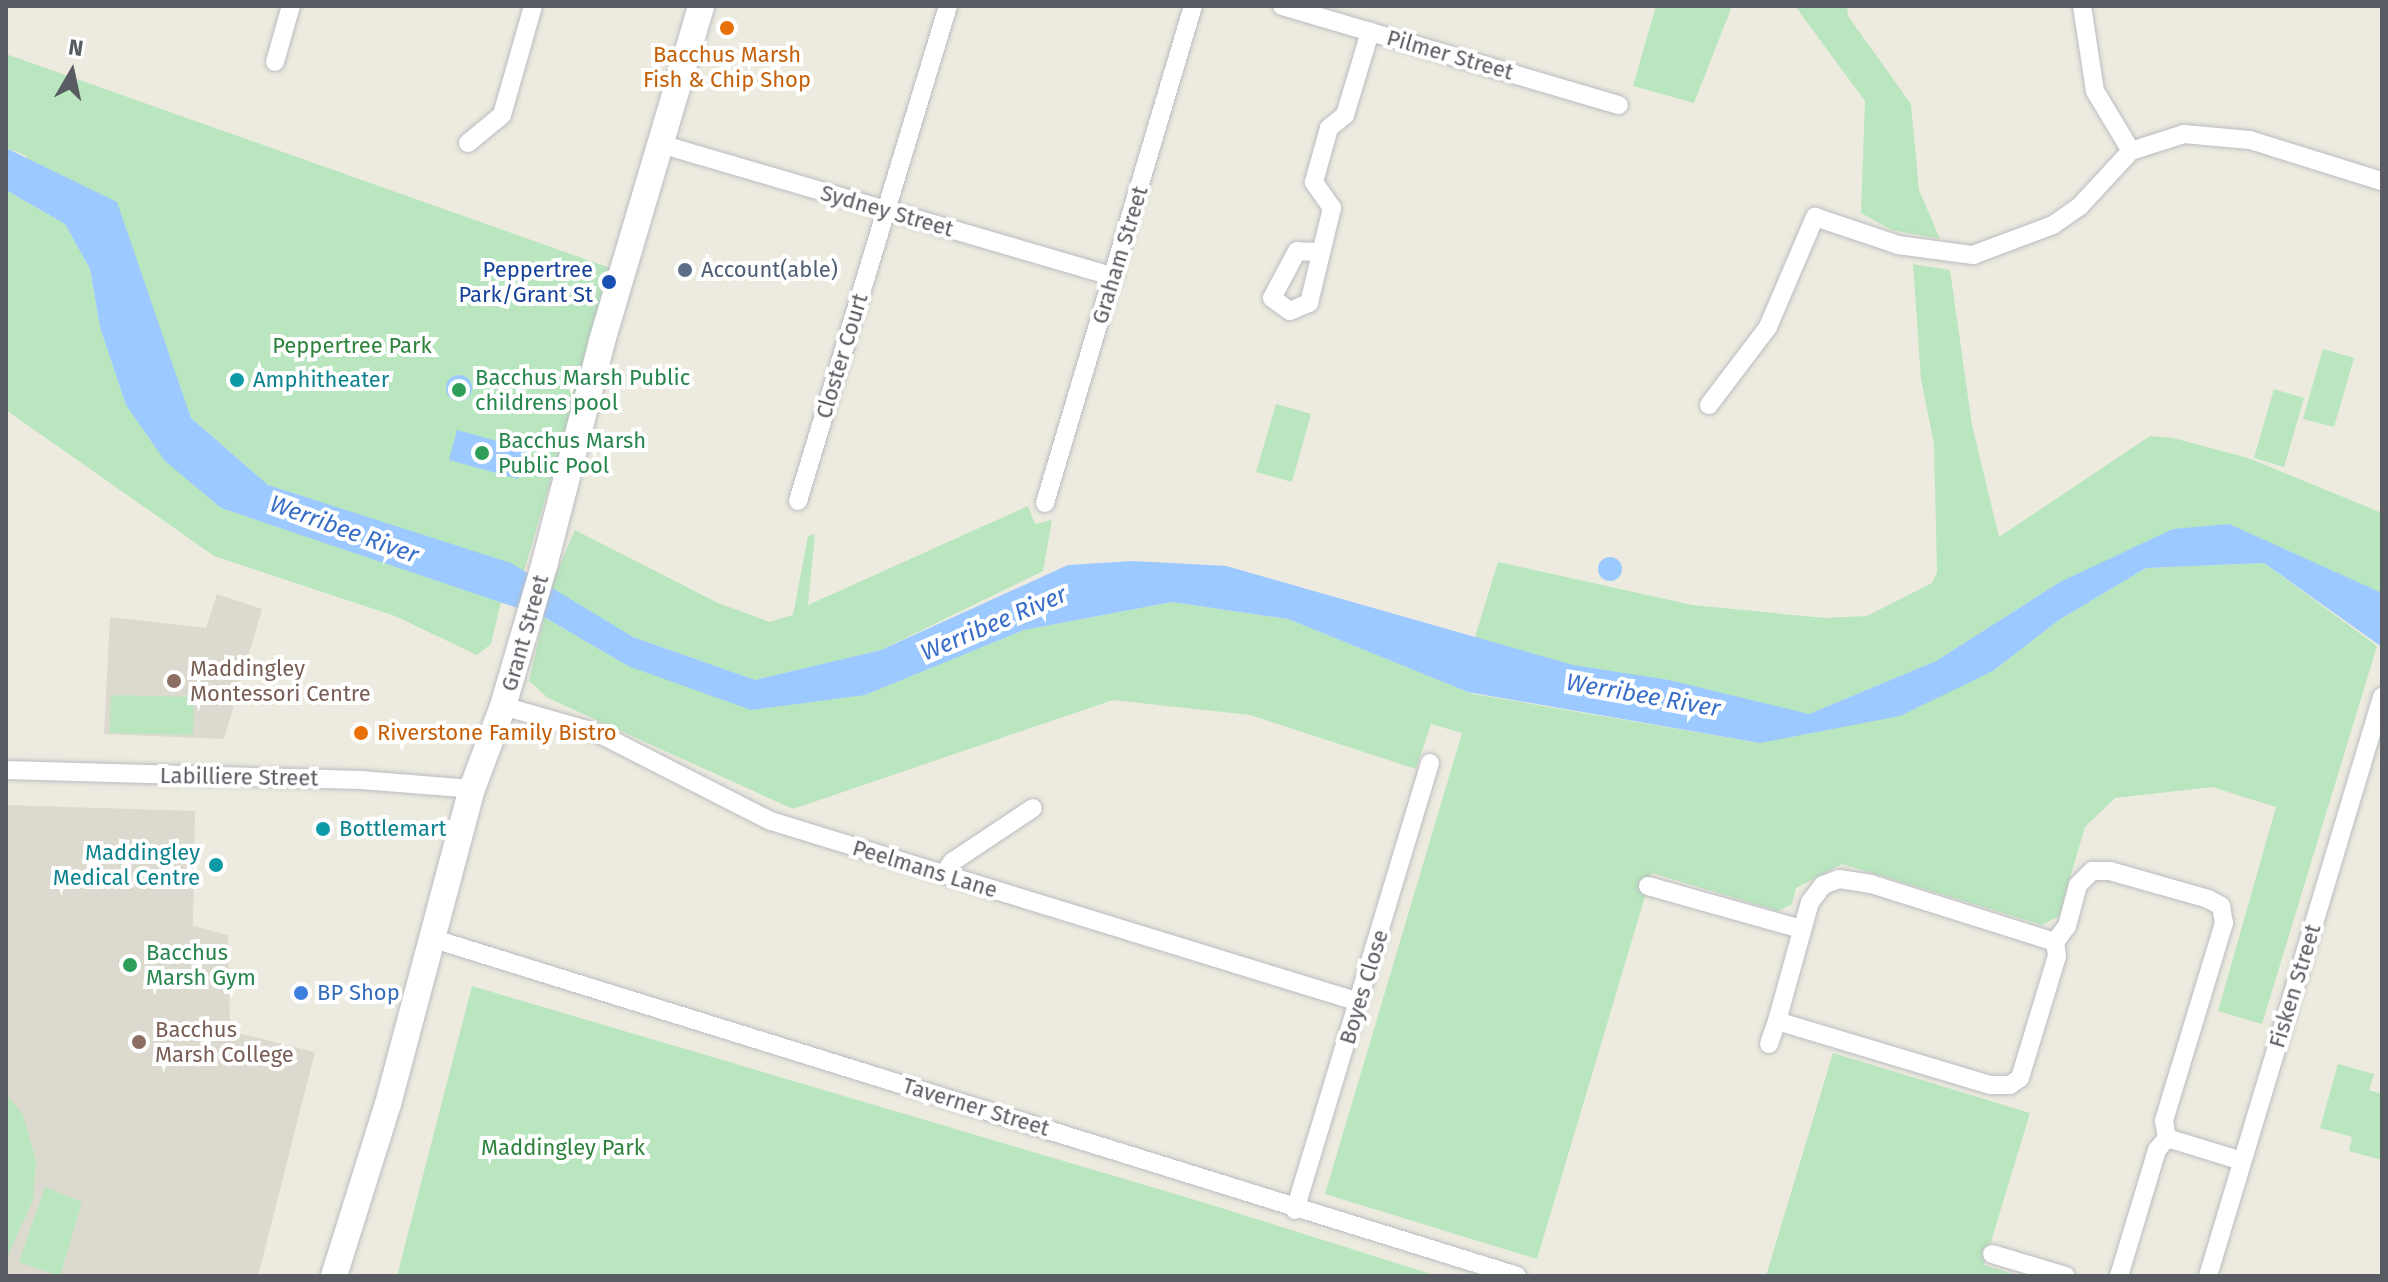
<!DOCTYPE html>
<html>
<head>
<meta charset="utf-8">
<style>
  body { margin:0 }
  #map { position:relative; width:2388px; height:1282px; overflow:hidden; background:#edebdf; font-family:"Fira Sans",sans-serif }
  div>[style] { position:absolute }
  .education>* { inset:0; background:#dcdace }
  .green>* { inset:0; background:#b9e6be }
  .water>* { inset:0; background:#9cc9ff }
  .round { border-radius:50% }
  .roads { filter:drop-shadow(0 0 2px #babcc2) drop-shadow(0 0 2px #babcc2) }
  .minor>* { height:18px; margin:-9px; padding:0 9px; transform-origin:9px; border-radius:9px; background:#fff }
  .secondary>* { height:26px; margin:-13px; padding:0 13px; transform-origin:13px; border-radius:13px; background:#fff }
  .dots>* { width:22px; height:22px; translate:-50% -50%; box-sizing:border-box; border:4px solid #fff; border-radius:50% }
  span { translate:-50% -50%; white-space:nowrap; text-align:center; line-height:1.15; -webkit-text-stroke:8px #fff; paint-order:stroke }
  .food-label { font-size:22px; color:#c56008 }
  .left { translate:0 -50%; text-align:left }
  .street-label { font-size:22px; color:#585b61 }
  .transit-label { font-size:22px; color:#164399 }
  .right { translate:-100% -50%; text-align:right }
  .service-label { font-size:22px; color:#4e5e75 }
  .park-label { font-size:22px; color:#2e833c }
  .leisure-label { font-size:22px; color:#27864d }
  .culture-label { font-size:22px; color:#0d838f }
  .education-label { font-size:22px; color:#785e54 }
  .shop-label { font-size:22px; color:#366cbe }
  .water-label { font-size:24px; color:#396ec9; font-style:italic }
  .frame { position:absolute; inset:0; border:8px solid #585b61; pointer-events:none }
  .north { position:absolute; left:32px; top:32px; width:80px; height:80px; -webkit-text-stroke:6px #fff; paint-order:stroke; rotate:9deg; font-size:22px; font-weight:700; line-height:32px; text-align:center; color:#585b61 }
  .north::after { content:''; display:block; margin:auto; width:28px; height:36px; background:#585b61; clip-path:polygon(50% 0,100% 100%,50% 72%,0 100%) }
</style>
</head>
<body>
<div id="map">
  <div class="education">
    <i style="clip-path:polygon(217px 594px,262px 609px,224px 739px,104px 734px,110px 617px,206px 628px)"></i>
    <i style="clip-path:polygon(6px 805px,195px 811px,193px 926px,228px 935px,230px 1031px,315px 1052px,258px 1276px,6px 1276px)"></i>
  </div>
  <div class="green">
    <i style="clip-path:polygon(1656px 6px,1732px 6px,1694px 103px,1633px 86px)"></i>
    <i style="clip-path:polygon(1795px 6px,1847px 6px,1848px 16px,1911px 104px,1919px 190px,1940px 239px,1892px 230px,1861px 213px,1865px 101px)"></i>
    <i style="clip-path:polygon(6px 54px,613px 269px,524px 571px,268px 485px,191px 418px,156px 319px,25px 155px,6px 148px)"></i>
    <i style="clip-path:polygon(6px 190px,65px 224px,90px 269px,100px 327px,126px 405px,166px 461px,221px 508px,501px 602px,491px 644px,477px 655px,395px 616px,214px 556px,6px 410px)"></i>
    <i style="clip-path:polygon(1913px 264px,1950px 270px,1972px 425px,1999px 537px,2150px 436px,2173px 438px,2248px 458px,2382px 513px,2382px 594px,2229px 524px,2060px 582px,1936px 661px,1809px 714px,1471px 650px,1498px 562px,1692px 605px,1825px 618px,1867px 616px,1932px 583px,1937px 572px,1934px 444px,1921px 379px)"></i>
    <i style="clip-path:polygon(2323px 349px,2354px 358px,2334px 427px,2303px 419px)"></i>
    <i style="clip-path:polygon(2274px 389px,2304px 398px,2284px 467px,2254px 458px)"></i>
    <i style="clip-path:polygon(1276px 404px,1311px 414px,1292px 482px,1256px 472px)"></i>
    <i style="clip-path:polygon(1028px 506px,1035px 524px,1052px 520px,1043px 571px,881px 650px,755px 680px,633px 637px,549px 589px,575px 530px,718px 603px,770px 622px,793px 615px,808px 536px,815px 534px,808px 605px)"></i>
    <i style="clip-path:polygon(2264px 563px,2377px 646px,2262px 1024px,2218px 1011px,2276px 807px,2212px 787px,2115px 798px,2085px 827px,2059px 916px,2042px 925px,1842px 864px,1796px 888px,1792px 904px,1778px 911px,1652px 873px,1537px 1259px,1325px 1194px,1462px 733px,1431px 724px,1416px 769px,1250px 715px,1113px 700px,793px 809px,548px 698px,529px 681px,544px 617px,628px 666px,865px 695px,1024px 630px,1172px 602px,1288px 619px,1473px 694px,1760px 743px,1993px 671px,2059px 620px,2146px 568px)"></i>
    <i style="clip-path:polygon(111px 695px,194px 697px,193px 735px,110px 733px)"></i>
    <i style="clip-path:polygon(472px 986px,1199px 1201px,1437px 1276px,397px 1276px)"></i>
    <i style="clip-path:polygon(1833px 1053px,2030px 1113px,1984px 1265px,2020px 1276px,1766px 1276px)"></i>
    <i style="clip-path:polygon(2338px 1064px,2374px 1074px,2369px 1090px,2382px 1094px,2382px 1160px,2349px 1151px,2352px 1137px,2320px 1128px)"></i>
    <i style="clip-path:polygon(6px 1094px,23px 1115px,36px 1161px,33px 1200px,6px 1260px)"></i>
    <i style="clip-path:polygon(45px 1187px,82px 1202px,60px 1276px,19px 1262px)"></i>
  </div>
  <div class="water">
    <i style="clip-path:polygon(6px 148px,117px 202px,191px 418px,268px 485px,511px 563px,633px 637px,755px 680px,881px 650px,1068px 565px,1133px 561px,1226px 566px,1573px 665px,1669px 680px,1809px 714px,1936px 661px,2060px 582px,2173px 529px,2229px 524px,2382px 593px,2382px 647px,2264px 563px,2146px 568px,2059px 620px,1993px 671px,1900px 716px,1760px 743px,1468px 692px,1288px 619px,1172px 602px,1024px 630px,865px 695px,751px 710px,628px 666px,544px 617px,221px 508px,165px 461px,126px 405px,100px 327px,90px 269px,65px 224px,6px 190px)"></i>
    <i class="round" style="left:446px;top:375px;width:26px;height:26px"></i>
    <i style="clip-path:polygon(457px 430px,527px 449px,518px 479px,449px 460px)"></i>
    <i class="round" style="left:1598px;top:557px;width:24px;height:24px"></i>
  </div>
  <div class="roads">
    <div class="minor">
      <i style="left:1282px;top:6px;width:351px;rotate:16.4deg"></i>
      <i style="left:2082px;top:6px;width:86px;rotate:81.3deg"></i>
      <i style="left:2095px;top:91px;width:70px;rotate:59deg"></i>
      <i style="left:275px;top:62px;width:58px;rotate:-74.1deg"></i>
      <i style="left:468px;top:143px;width:44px;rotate:-39.5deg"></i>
      <i style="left:502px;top:115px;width:113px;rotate:-74.1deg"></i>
      <i style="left:660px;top:144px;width:473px;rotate:16.3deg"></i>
      <i style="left:1320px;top:252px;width:23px;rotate:-178deg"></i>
      <i style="left:1297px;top:251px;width:53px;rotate:118deg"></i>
      <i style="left:1272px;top:298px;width:22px;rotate:36deg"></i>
      <i style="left:1290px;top:311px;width:21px;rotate:-23deg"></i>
      <i style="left:1309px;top:303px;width:98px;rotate:-76.4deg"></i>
      <i style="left:1332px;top:208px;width:32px;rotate:-125deg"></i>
      <i style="left:1314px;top:182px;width:56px;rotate:-74.5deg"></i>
      <i style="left:1329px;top:128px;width:21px;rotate:-39deg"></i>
      <i style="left:1345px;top:115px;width:87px;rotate:-73.2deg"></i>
      <i style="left:1709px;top:405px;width:98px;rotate:-52.9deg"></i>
      <i style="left:1768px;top:327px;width:120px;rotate:-66.9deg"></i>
      <i style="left:1815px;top:217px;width:88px;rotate:18.6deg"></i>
      <i style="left:1898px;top:245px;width:76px;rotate:7.6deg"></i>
      <i style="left:1973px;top:255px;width:85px;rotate:-20.6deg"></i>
      <i style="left:2053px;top:225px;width:33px;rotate:-35deg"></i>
      <i style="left:2080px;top:206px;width:75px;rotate:-47.2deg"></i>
      <i style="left:2131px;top:151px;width:56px;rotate:-17.8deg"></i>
      <i style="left:2184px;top:134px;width:66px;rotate:5.2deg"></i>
      <i style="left:2250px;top:140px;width:138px;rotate:17.3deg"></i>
      <i style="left:798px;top:501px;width:517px;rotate:-73.14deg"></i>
      <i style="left:1045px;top:503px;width:519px;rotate:-73.42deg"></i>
      <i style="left:503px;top:706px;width:99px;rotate:15.9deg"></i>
      <i style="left:598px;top:733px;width:194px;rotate:27deg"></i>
      <i style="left:771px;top:821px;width:615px;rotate:17.11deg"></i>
      <i style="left:6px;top:770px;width:355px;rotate:1.6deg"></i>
      <i style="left:361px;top:780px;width:111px;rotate:4.6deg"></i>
      <i style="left:944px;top:874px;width:14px;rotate:-56deg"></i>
      <i style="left:952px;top:862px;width:97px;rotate:-33.7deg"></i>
      <i style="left:1648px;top:886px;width:159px;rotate:15.7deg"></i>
      <i style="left:434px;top:939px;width:1134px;rotate:17.28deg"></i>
      <i style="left:2055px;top:942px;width:193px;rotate:-162.5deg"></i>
      <i style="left:1871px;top:884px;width:32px;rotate:-171deg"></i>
      <i style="left:1839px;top:879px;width:17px;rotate:159deg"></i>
      <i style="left:1823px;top:885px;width:21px;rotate:127deg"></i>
      <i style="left:1810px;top:902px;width:123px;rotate:105.5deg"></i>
      <i style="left:1777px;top:1021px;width:223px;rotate:16.7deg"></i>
      <i style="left:1991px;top:1085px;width:19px"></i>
      <i style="left:2010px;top:1085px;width:12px;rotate:-35deg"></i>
      <i style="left:2020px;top:1078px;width:127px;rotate:-73.1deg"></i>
      <i style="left:2057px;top:956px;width:14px;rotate:-98deg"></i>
      <i style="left:2055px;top:942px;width:20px;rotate:-53deg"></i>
      <i style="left:2067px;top:926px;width:42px;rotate:-75deg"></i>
      <i style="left:2078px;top:885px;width:20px;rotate:-45deg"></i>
      <i style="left:2092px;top:871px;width:18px"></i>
      <i style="left:2110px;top:871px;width:102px;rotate:15.9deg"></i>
      <i style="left:2208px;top:899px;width:15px;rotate:28deg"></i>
      <i style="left:2221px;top:906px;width:17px;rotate:80deg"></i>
      <i style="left:2224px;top:923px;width:207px;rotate:106.9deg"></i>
      <i style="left:2164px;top:1121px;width:17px;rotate:80deg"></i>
      <i style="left:2167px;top:1138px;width:78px;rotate:17deg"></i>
      <i style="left:1769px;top:1044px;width:24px;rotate:-71deg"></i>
      <i style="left:1295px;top:1210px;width:467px;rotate:-73.2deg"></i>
      <i style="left:1992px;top:1254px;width:77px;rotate:16.6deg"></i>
      <i style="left:2119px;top:1276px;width:132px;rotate:-73.2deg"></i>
      <i style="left:2157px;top:1150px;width:16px;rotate:-50deg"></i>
      <i style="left:2208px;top:1276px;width:605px;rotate:-73.27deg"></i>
    </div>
    <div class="secondary">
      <i style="left:334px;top:1276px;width:180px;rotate:-72.6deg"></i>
      <i style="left:388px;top:1104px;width:326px;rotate:-75.1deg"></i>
      <i style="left:472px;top:789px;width:89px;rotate:-69.5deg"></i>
      <i style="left:503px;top:706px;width:150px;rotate:-73.7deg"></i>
      <i style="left:545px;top:562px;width:228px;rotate:-75.5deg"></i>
      <i style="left:602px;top:341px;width:349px;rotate:-73.5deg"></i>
    </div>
  </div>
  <div class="dots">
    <i style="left:727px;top:28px;background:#e8710a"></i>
    <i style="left:685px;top:270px;background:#5c6f8a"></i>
    <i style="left:609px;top:282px;background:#1a4fb4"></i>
    <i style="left:237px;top:380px;background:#0f9aa8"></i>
    <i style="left:459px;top:390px;background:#2e9e5b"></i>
    <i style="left:482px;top:453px;background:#2e9e5b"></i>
    <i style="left:174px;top:681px;background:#8d6e63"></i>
    <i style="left:361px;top:733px;background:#e8710a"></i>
    <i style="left:323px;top:829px;background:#0f9aa8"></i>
    <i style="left:216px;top:865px;background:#0f9aa8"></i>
    <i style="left:130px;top:965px;background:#2e9e5b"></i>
    <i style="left:301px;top:993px;background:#3f7fe0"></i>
    <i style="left:139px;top:1042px;background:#8d6e63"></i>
  </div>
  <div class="food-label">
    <span style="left:727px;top:67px">Bacchus Marsh<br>Fish &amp; Chip Shop</span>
    <span class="left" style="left:377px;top:733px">Riverstone Family Bistro</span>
  </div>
  <div class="street-label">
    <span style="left:1450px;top:55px;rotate:16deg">Pilmer Street</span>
    <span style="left:887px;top:211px;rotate:16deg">Sydney Street</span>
    <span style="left:1120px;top:255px;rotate:-73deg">Graham Street</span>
    <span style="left:842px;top:356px;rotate:-73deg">Closter Court</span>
    <span style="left:525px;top:633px;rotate:-74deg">Grant Street</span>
    <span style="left:239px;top:777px;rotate:1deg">Labilliere Street</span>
    <span style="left:925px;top:869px;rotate:17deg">Peelmans Lane</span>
    <span style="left:2295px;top:986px;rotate:-73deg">Fisken Street</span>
    <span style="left:1364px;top:987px;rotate:-73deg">Boyes Close</span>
    <span style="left:976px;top:1107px;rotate:17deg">Taverner Street</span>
  </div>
  <div class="transit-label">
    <span class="right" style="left:593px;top:282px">Peppertree<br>Park/Grant St</span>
  </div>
  <div class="service-label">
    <span class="left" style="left:701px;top:270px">Account(able)</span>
  </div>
  <div class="park-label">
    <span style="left:352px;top:346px">Peppertree Park</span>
    <span style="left:563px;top:1148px">Maddingley Park</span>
  </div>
  <div class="leisure-label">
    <span class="left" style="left:475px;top:390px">Bacchus Marsh Public<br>childrens pool</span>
    <span class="left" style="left:498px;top:453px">Bacchus Marsh<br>Public Pool</span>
    <span class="left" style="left:146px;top:965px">Bacchus<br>Marsh Gym</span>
  </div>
  <div class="culture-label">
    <span class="left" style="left:253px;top:380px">Amphitheater</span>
    <span class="left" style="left:339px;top:829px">Bottlemart</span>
    <span class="right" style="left:200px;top:865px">Maddingley<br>Medical Centre</span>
  </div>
  <div class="education-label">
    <span class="left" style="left:190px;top:681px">Maddingley<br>Montessori Centre</span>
    <span class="left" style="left:155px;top:1042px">Bacchus<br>Marsh College</span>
  </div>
  <div class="shop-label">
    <span class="left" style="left:317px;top:993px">BP Shop</span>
  </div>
  <div class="water-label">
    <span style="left:344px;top:530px;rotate:20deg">Werribee River</span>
    <span style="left:994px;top:624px;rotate:-23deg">Werribee River</span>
    <span style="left:1643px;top:696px;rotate:10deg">Werribee River</span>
  </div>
  <div class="frame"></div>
  <div class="north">N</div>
</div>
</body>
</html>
